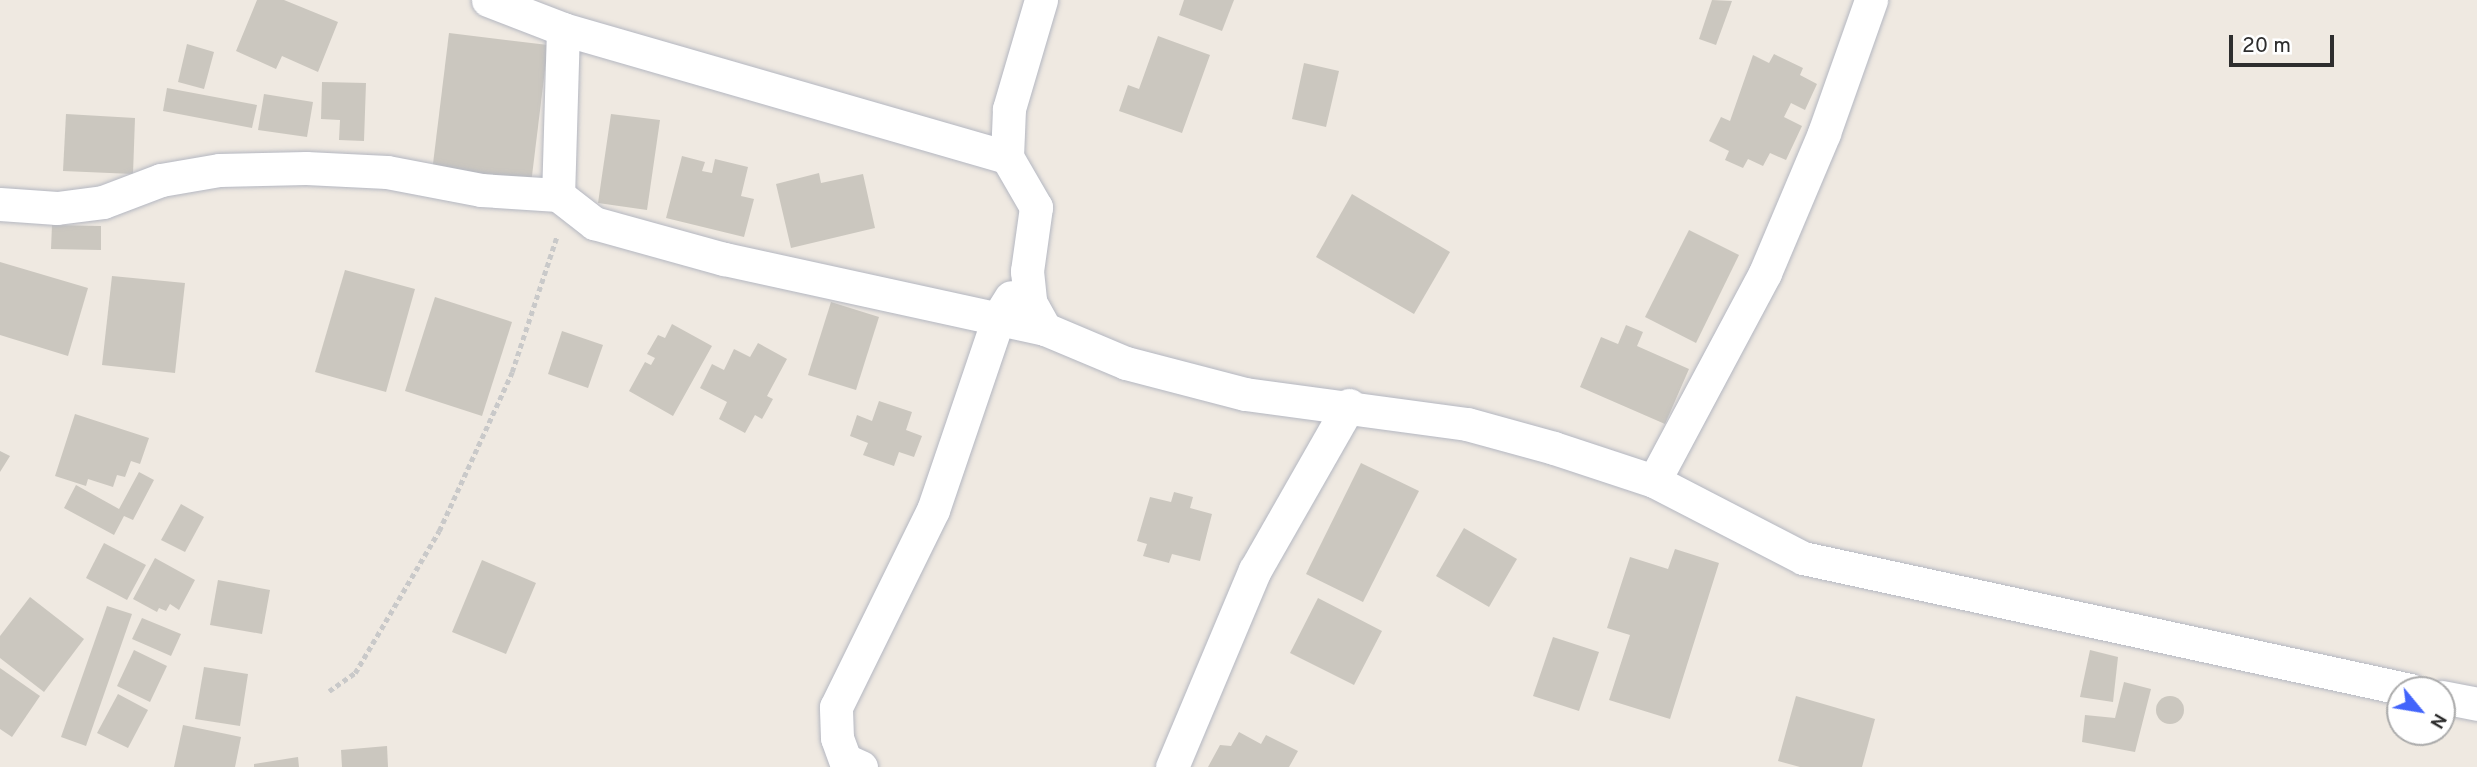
<!DOCTYPE html>
<html>
<head>
<meta charset="utf-8">
<style>
  body { margin:0 }
  #map { position:relative; width:2477px; height:767px; overflow:hidden; background:#efe9e1; font-family:Overpass,sans-serif }
  div>[style] { position:absolute }
  .building>* { inset:0; background:#cbc7bf }
  .round { border-radius:50% }
  .path>* { height:4.5px; margin-top:-2.25px; transform-origin:0; background:repeating-linear-gradient(90deg,#c9c9c9 0 5px,transparent 0 8.5px) }
  .roads { filter:drop-shadow(0 0 2px #b4b7c1) drop-shadow(0 0 2px #b4b7c1) }
  .minor>* { height:33px; margin:-16.5px; padding:0 16.5px; transform-origin:16.5px; border-radius:16.5px; background:#fff }
  span { translate:-50% -50%; white-space:nowrap; text-align:center; line-height:1.15; -webkit-text-stroke:5px #fff; paint-order:stroke }
  .north { position:absolute; left:2386px; top:676px; width:70px; height:70px; box-sizing:border-box; background:#fff; border:2px solid #ababab; border-radius:50%; rotate:120deg; font-size:19px; font-weight:700; line-height:28px; text-align:center; color:#2e2e2e }
  .north::after { content:''; display:block; margin:auto; width:24px; height:32px; background:#4264fb; clip-path:polygon(50% 0,100% 100%,50% 72%,0 100%) }
  .scale { position:absolute; left:2229px; top:35px; width:105px; height:32px; box-sizing:border-box; border:4px solid #2e2e2e; border-top:0; padding-left:9px; font-size:21px; line-height:24px; white-space:nowrap; color:#2e2e2e; -webkit-text-stroke:5px #fff; paint-order:stroke }
</style>
</head>
<body>
<div id="map">
  <div class="building">
    <i style="clip-path:polygon(257px 0,284px 0,338px 22px,318px 72px,282px 56px,276px 69px,236px 51px)"></i>
    <i style="clip-path:polygon(1184px 0,1234px 0,1222px 31px,1179px 15px)"></i>
    <i style="clip-path:polygon(1712px 0,1732px 1px,1716px 45px,1699px 39px)"></i>
    <i style="clip-path:polygon(449px 33px,548px 45px,531px 184px,432px 172px)"></i>
    <i style="clip-path:polygon(1158px 36px,1210px 55px,1182px 133px,1119px 111px,1128px 85px,1139px 89px)"></i>
    <i style="clip-path:polygon(187px 44px,214px 52px,204px 89px,178px 82px)"></i>
    <i style="clip-path:polygon(1774px 54px,1803px 68px,1800px 75px,1817px 84px,1805px 110px,1791px 103px,1784px 117px,1802px 126px,1786px 160px,1770px 153px,1763px 166px,1748px 159px,1743px 168px,1725px 160px,1729px 151px,1709px 141px,1721px 117px,1730px 121px,1753px 55px,1769px 63px)"></i>
    <i style="clip-path:polygon(1304px 63px,1339px 71px,1326px 127px,1292px 119px)"></i>
    <i style="clip-path:polygon(322px 82px,366px 83px,364px 141px,339px 140px,340px 120px,321px 119px)"></i>
    <i style="clip-path:polygon(167px 88px,257px 105px,252px 128px,163px 111px)"></i>
    <i style="clip-path:polygon(264px 94px,313px 102px,307px 137px,258px 130px)"></i>
    <i style="clip-path:polygon(66px 114px,135px 118px,133px 174px,63px 171px)"></i>
    <i style="clip-path:polygon(611px 114px,660px 120px,647px 210px,598px 203px)"></i>
    <i style="clip-path:polygon(682px 156px,705px 162px,702px 171px,712px 173px,715px 159px,748px 167px,741px 196px,754px 199px,744px 237px,666px 218px)"></i>
    <i style="clip-path:polygon(819px 173px,821px 183px,863px 174px,875px 228px,791px 248px,776px 184px)"></i>
    <i style="clip-path:polygon(1352px 194px,1450px 252px,1414px 314px,1316px 257px)"></i>
    <i style="clip-path:polygon(52px 225px,101px 226px,101px 250px,51px 249px)"></i>
    <i style="clip-path:polygon(1689px 230px,1739px 255px,1696px 343px,1645px 317px)"></i>
    <i style="clip-path:polygon(0 262px,88px 288px,68px 356px,0 335px)"></i>
    <i style="clip-path:polygon(345px 270px,415px 289px,386px 392px,315px 372px)"></i>
    <i style="clip-path:polygon(112px 276px,185px 283px,175px 373px,102px 365px)"></i>
    <i style="clip-path:polygon(435px 297px,512px 322px,482px 416px,405px 391px)"></i>
    <i style="clip-path:polygon(831px 302px,879px 317px,856px 390px,808px 375px)"></i>
    <i style="clip-path:polygon(672px 324px,712px 346px,673px 416px,629px 391px,645px 362px,651px 365px,655px 358px,647px 354px,658px 335px,665px 338px)"></i>
    <i style="clip-path:polygon(1626px 325px,1643px 332px,1637px 346px,1689px 369px,1665px 424px,1580px 387px,1601px 337px,1618px 344px)"></i>
    <i style="clip-path:polygon(562px 331px,603px 345px,588px 388px,548px 374px)"></i>
    <i style="clip-path:polygon(758px 343px,787px 359px,767px 396px,773px 399px,762px 419px,755px 415px,745px 433px,719px 419px,727px 402px,700px 388px,712px 364px,724px 370px,734px 349px,750px 357px)"></i>
    <i style="clip-path:polygon(879px 401px,912px 412px,906px 430px,922px 436px,914px 457px,899px 452px,894px 466px,863px 455px,868px 443px,850px 436px,857px 415px,872px 421px)"></i>
    <i style="clip-path:polygon(75px 414px,149px 438px,140px 464px,131px 461px,125px 477px,117px 475px,113px 487px,88px 479px,86px 486px,55px 476px)"></i>
    <i style="clip-path:polygon(0 451px,10px 456px,0 472px)"></i>
    <i style="clip-path:polygon(1361px 463px,1419px 491px,1363px 602px,1306px 574px)"></i>
    <i style="clip-path:polygon(139px 472px,154px 480px,133px 520px,124px 516px,114px 535px,64px 508px,76px 485px,119px 509px)"></i>
    <i style="clip-path:polygon(1174px 492px,1193px 497px,1190px 508px,1212px 514px,1200px 561px,1172px 554px,1169px 563px,1143px 556px,1147px 544px,1137px 541px,1150px 497px,1171px 502px)"></i>
    <i style="clip-path:polygon(181px 504px,204px 517px,185px 552px,161px 540px)"></i>
    <i style="clip-path:polygon(1464px 528px,1517px 559px,1489px 607px,1436px 576px)"></i>
    <i style="clip-path:polygon(104px 543px,146px 565px,127px 600px,86px 578px)"></i>
    <i style="clip-path:polygon(1675px 549px,1719px 563px,1670px 719px,1609px 700px,1630px 635px,1607px 628px,1630px 557px,1668px 569px)"></i>
    <i style="clip-path:polygon(155px 558px,195px 580px,179px 610px,170px 604px,166px 611px,159px 608px,157px 612px,133px 599px)"></i>
    <i style="clip-path:polygon(482px 560px,536px 583px,506px 654px,452px 632px)"></i>
    <i style="clip-path:polygon(218px 580px,270px 590px,262px 634px,210px 625px)"></i>
    <i style="clip-path:polygon(30px 597px,84px 639px,44px 692px,0 658px,0 636px)"></i>
    <i style="clip-path:polygon(1318px 598px,1382px 631px,1354px 685px,1290px 653px)"></i>
    <i style="clip-path:polygon(107px 606px,132px 614px,86px 746px,61px 737px)"></i>
    <i style="clip-path:polygon(142px 618px,181px 634px,171px 656px,132px 639px)"></i>
    <i style="clip-path:polygon(1553px 637px,1599px 652px,1579px 711px,1533px 696px)"></i>
    <i style="clip-path:polygon(134px 650px,167px 666px,150px 702px,117px 686px)"></i>
    <i style="clip-path:polygon(2090px 650px,2118px 657px,2113px 702px,2080px 697px)"></i>
    <i style="clip-path:polygon(204px 667px,248px 674px,240px 726px,195px 719px)"></i>
    <i style="clip-path:polygon(0 668px,40px 696px,12px 737px,0 729px)"></i>
    <i style="clip-path:polygon(2124px 682px,2151px 689px,2135px 752px,2082px 742px,2085px 715px,2115px 718px)"></i>
    <i style="clip-path:polygon(118px 694px,148px 710px,128px 748px,97px 733px)"></i>
    <i style="clip-path:polygon(1796px 696px,1875px 719px,1862px 767px,1800px 767px,1778px 761px)"></i>
    <i class="round" style="left:2156px;top:696px;width:28px;height:28px"></i>
    <i style="clip-path:polygon(183px 725px,241px 737px,235px 767px,174px 767px)"></i>
    <i style="clip-path:polygon(1239px 732px,1261px 744px,1266px 735px,1298px 751px,1289px 767px,1208px 767px,1220px 745px,1231px 746px)"></i>
    <i style="clip-path:polygon(387px 746px,388px 767px,342px 767px,341px 750px)"></i>
    <i style="clip-path:polygon(298px 757px,299px 767px,254px 767px,254px 764px)"></i>
  </div>
  <div class="path">
    <i style="left:329px;top:691px;width:32px;rotate:-35deg"></i>
    <i style="left:355px;top:673px;width:165px;rotate:-59.4deg"></i>
    <i style="left:439px;top:531px;width:175px;rotate:-65.3deg"></i>
    <i style="left:512px;top:372px;width:143px;rotate:-71.7deg"></i>
  </div>
  <div class="roads">
    <div class="minor">
      <i style="left:488px;top:0;width:80px;rotate:21.1deg"></i>
      <i style="left:563px;top:29px;width:462px;rotate:16.1deg"></i>
      <i style="left:1041px;top:0;width:114px;rotate:106.4deg"></i>
      <i style="left:1009px;top:109px;width:48px;rotate:92.4deg"></i>
      <i style="left:1007px;top:157px;width:58px;rotate:59.9deg"></i>
      <i style="left:1036px;top:207px;width:65px;rotate:98deg"></i>
      <i style="left:1027px;top:271px;width:31px;rotate:84deg"></i>
      <i style="left:1030px;top:302px;width:31px;rotate:61deg"></i>
      <i style="left:1045px;top:329px;width:88px;rotate:22.8deg"></i>
      <i style="left:1126px;top:363px;width:123px;rotate:14.6deg"></i>
      <i style="left:1245px;top:394px;width:224px;rotate:7.7deg"></i>
      <i style="left:1467px;top:424px;width:90px;rotate:15.4deg"></i>
      <i style="left:1554px;top:448px;width:105px;rotate:18.3deg"></i>
      <i style="left:1654px;top:481px;width:168px;rotate:27.3deg"></i>
      <i style="left:1803px;top:558px;width:621px;rotate:12.27deg"></i>
      <i style="left:563px;top:29px;width:166px;rotate:91.7deg"></i>
      <i style="left:558px;top:195px;width:46px;rotate:37.9deg"></i>
      <i style="left:594px;top:223px;width:135px;rotate:15.5deg"></i>
      <i style="left:724px;top:259px;width:329px;rotate:12.3deg"></i>
      <i style="left:0;top:204px;width:57px;rotate:4deg"></i>
      <i style="left:57px;top:208px;width:46px;rotate:-7.4deg"></i>
      <i style="left:103px;top:202px;width:62px;rotate:-20.8deg"></i>
      <i style="left:161px;top:180px;width:59px;rotate:-9.8deg"></i>
      <i style="left:219px;top:170px;width:87px;rotate:-1.3deg"></i>
      <i style="left:306px;top:168px;width:81px;rotate:2.8deg"></i>
      <i style="left:387px;top:172px;width:96px;rotate:10.8deg"></i>
      <i style="left:481px;top:190px;width:77px;rotate:3.7deg"></i>
      <i style="left:1654px;top:481px;width:236px;rotate:-61.9deg"></i>
      <i style="left:1765px;top:273px;width:152px;rotate:-67.1deg"></i>
      <i style="left:1824px;top:133px;width:141px;rotate:-70.5deg"></i>
      <i style="left:2442px;top:697px;width:36px;rotate:11deg"></i>
      <i style="left:861px;top:767px;width:17px;rotate:-156deg"></i>
      <i style="left:845px;top:760px;width:23px;rotate:-110deg"></i>
      <i style="left:837px;top:738px;width:31px;rotate:-92deg"></i>
      <i style="left:836px;top:707px;width:220px;rotate:-63.8deg"></i>
      <i style="left:933px;top:510px;width:205px;rotate:-71.2deg"></i>
      <i style="left:999px;top:316px;width:22px;rotate:-58deg"></i>
      <i style="left:1172px;top:767px;width:214px;rotate:-67.2deg"></i>
      <i style="left:1255px;top:570px;width:190px;rotate:-60.3deg"></i>
    </div>
  </div>
  <div class="north">N</div>
  <div class="scale">20 m</div>
</div>
</body>
</html>
